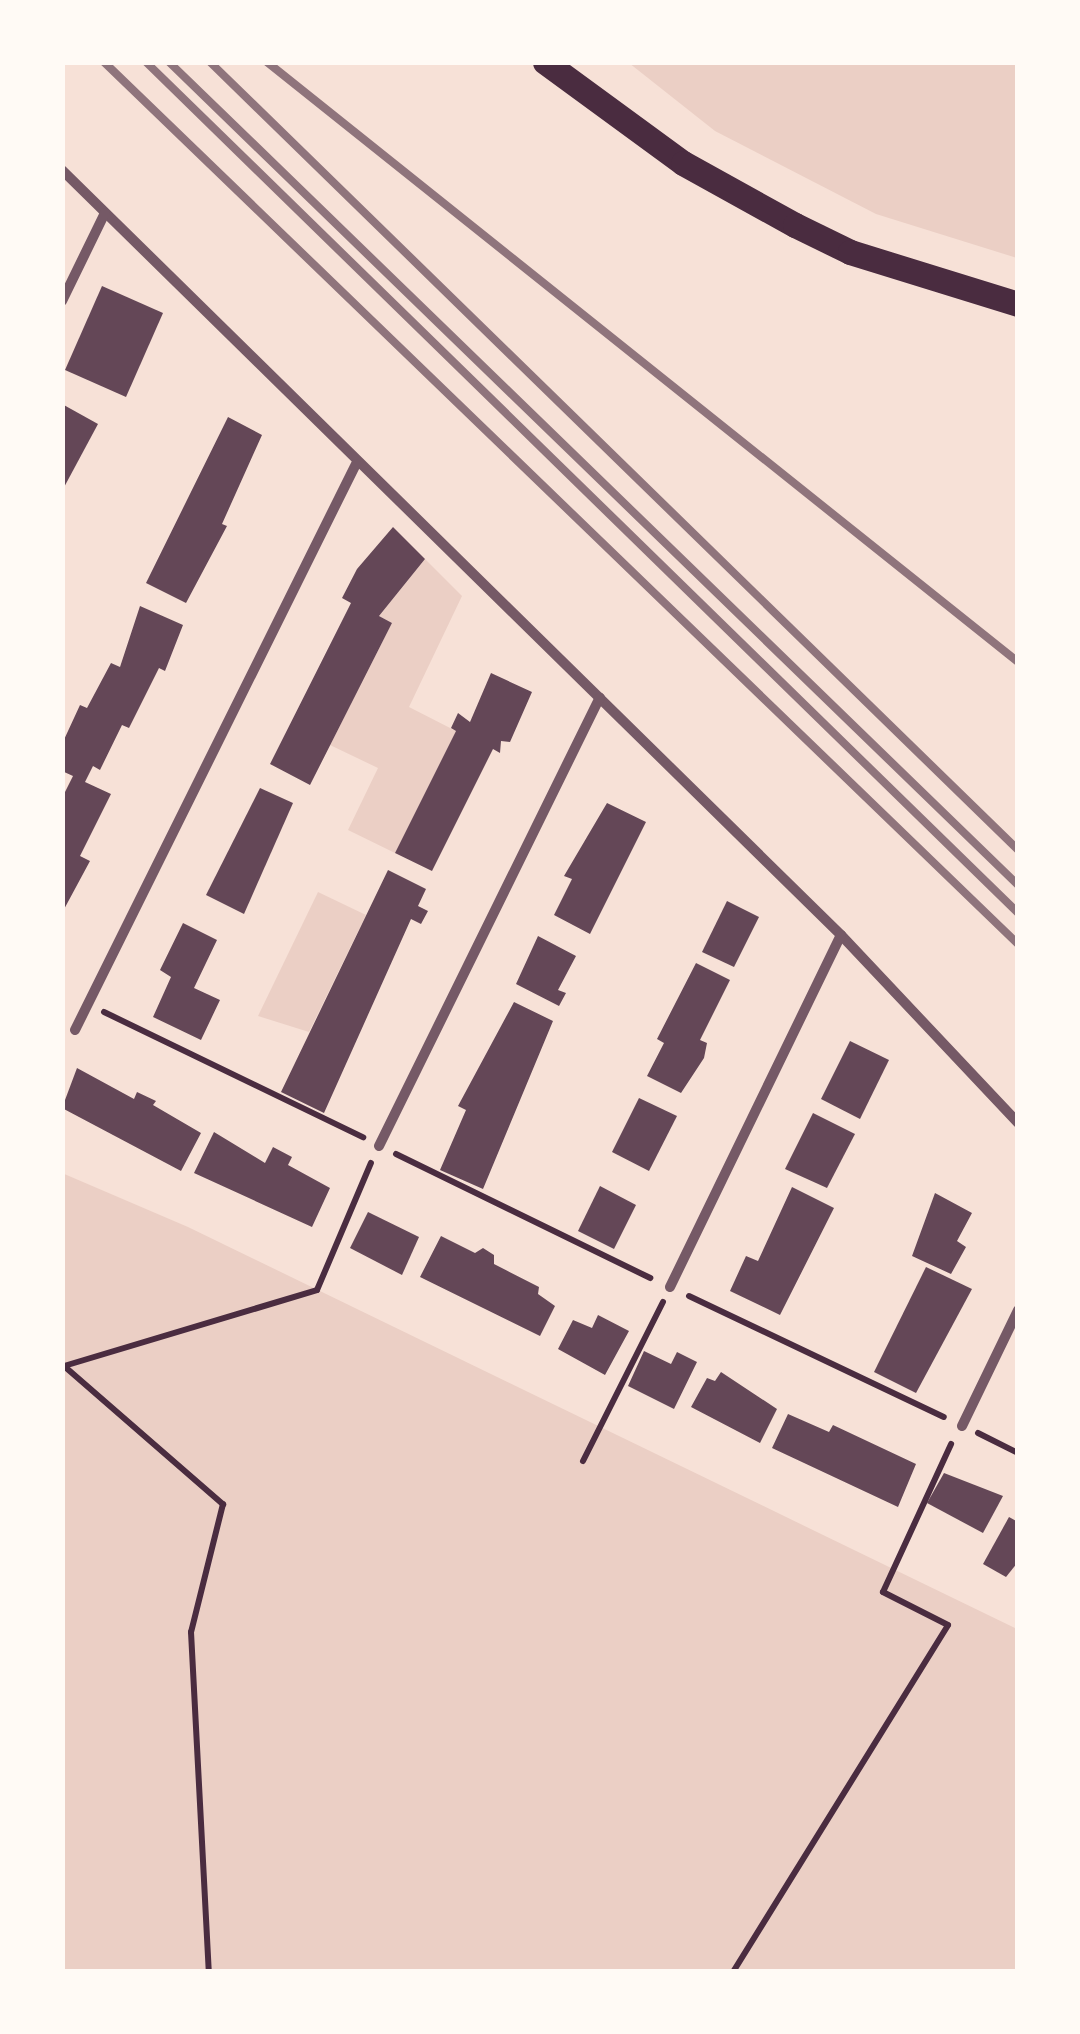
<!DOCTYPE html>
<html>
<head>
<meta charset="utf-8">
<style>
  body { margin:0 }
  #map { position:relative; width:1080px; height:2034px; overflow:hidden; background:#f7e1d7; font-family:"Work Sans",sans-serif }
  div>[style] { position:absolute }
  .green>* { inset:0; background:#ebcfc5 }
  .building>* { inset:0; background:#644757 }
  .path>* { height:6px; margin:-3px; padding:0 3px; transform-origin:3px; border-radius:3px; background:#4a2c40 }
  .minor>* { height:10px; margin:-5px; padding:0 5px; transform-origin:5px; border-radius:5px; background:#755966 }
  .primary>* { height:25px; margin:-12.5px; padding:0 12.5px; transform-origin:12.5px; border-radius:12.5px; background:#4a2c40 }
  .rail>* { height:8px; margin:-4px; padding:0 4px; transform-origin:4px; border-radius:4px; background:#8f747c }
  span { translate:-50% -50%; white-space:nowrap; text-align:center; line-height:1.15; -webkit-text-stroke:10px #fffaf5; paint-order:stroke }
  .frame { position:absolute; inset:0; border:65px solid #fffaf5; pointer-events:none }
</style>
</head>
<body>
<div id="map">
  <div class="green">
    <i style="clip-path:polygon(629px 63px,1017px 63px,1017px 258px,876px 214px,715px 131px)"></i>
    <i style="clip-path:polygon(425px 559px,462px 596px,409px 707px,456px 731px,395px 853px,348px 830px,378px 768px,330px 745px,392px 623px,379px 616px)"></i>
    <i style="clip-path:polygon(318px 892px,366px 915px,309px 1032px,258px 1016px)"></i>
    <i style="clip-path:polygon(62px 1173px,188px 1227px,1017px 1629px,1017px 1971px,63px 1971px)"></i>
  </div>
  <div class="building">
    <i style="clip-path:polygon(102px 286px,163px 313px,126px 397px,65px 370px)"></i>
    <i style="clip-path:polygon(62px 404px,98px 424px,62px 491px)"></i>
    <i style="clip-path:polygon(228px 417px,262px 435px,222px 524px,227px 526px,186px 603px,146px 583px)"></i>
    <i style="clip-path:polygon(393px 527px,425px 559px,379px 616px,392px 623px,310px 785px,270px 764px,351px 603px,342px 598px,357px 569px)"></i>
    <i style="clip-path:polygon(140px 606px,183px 625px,165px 671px,159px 668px,129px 728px,122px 725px,100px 770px,93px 766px,85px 782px,111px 794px,80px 856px,90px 861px,62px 913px,63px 796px,73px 776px,62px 771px,62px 744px,80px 705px,87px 708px,111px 663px,120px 667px)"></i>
    <i style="clip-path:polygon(491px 673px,532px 692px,510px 742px,501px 741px,500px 753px,493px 749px,432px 871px,395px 853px,456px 731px,451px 728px,458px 713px,470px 722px)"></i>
    <i style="clip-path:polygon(260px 788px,293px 803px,244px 914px,206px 895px)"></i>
    <i style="clip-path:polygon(607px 803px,646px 822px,590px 934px,554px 915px,572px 879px,564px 876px)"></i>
    <i style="clip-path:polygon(388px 870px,426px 889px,418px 906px,428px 911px,421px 924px,411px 919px,324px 1113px,281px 1092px)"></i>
    <i style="clip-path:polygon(727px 901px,759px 917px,734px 967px,702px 952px)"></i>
    <i style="clip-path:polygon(183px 923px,217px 940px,194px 988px,220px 1000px,201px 1040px,153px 1017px,171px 977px,160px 970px)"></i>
    <i style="clip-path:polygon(538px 936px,576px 956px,558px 990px,566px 993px,559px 1006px,516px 984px)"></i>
    <i style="clip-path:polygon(696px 963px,730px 980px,700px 1040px,707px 1043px,704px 1058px,681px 1093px,647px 1076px,664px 1043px,657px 1039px)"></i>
    <i style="clip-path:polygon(514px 1002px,553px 1021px,483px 1189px,440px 1170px,466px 1110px,458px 1106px)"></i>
    <i style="clip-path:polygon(850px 1041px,889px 1060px,860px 1119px,821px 1099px)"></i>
    <i style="clip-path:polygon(77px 1068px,134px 1099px,137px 1092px,156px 1101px,153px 1105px,201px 1133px,181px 1171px,62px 1108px)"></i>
    <i style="clip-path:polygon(639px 1098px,677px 1116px,649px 1171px,612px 1152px)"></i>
    <i style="clip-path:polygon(813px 1113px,855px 1134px,827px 1188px,785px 1169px)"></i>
    <i style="clip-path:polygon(214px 1132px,265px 1163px,273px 1147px,292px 1157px,288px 1165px,330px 1188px,312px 1227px,194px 1173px)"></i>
    <i style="clip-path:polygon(600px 1186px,636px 1205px,614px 1249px,578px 1231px)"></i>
    <i style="clip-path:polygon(792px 1187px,834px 1208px,780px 1315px,730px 1291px,746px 1256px,758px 1261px)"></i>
    <i style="clip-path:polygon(935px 1193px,972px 1213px,957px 1241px,966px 1247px,951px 1274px,912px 1256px)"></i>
    <i style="clip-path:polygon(368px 1212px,419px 1237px,402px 1275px,350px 1248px)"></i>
    <i style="clip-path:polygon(441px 1236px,475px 1253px,483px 1248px,494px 1255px,494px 1264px,539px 1287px,538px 1294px,555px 1306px,540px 1336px,420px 1277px)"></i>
    <i style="clip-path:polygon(926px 1267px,972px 1289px,916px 1393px,874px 1372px)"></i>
    <i style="clip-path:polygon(598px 1315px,629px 1331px,605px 1375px,558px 1349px,573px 1320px,592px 1328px)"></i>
    <i style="clip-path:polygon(644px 1351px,671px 1364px,677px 1352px,697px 1362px,674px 1409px,628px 1386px)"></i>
    <i style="clip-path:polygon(721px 1372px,777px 1409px,760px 1443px,691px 1407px,707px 1378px,715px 1381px)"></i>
    <i style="clip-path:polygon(788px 1414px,829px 1432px,833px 1425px,916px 1464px,898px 1507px,772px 1448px)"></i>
    <i style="clip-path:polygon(944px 1473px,1003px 1496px,983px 1533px,927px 1503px)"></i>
    <i style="clip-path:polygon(1009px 1517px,1018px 1522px,1018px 1562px,1006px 1577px,983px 1564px)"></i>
  </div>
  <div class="path">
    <i style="left:104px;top:1012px;width:288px;rotate:25.8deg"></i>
    <i style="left:396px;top:1154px;width:283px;rotate:26deg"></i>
    <i style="left:689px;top:1296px;width:282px;rotate:25.4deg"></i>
    <i style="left:64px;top:1366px;width:211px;rotate:41deg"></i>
    <i style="left:223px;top:1504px;width:132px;rotate:104deg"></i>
    <i style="left:191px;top:1632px;width:340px;rotate:87deg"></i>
    <i style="left:64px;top:1366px;width:264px;rotate:-16.7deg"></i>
    <i style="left:317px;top:1290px;width:138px;rotate:-67deg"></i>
    <i style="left:978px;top:1433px;width:45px;rotate:26.6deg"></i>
    <i style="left:583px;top:1461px;width:178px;rotate:-63.3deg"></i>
    <i style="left:733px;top:1972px;width:408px;rotate:-58.2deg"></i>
    <i style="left:948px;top:1625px;width:73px;rotate:-153.1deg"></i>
    <i style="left:883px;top:1592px;width:163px;rotate:-65.3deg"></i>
  </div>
  <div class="minor">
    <i style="left:62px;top:170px;width:1092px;rotate:44.48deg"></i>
    <i style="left:841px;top:935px;width:258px;rotate:46.7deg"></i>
    <i style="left:62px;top:301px;width:98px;rotate:-64deg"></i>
    <i style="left:75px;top:1030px;width:632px;rotate:-63.6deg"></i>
    <i style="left:379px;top:1146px;width:500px;rotate:-63.79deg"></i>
    <i style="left:670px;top:1287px;width:391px;rotate:-64.1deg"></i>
    <i style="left:962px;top:1426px;width:129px;rotate:-64.2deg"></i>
  </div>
  <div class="primary">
    <i style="left:545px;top:62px;width:171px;rotate:36.2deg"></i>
    <i style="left:683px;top:163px;width:128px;rotate:29deg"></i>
    <i style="left:795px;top:225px;width:61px;rotate:26.1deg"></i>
    <i style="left:850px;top:252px;width:176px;rotate:17.2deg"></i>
  </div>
  <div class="rail">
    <i style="left:104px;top:62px;width:1270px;rotate:43.98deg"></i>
    <i style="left:146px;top:62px;width:1218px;rotate:44.3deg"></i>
    <i style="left:169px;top:62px;width:1182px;rotate:44.11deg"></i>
    <i style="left:210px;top:62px;width:1129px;rotate:44.28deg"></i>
    <i style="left:267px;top:62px;width:961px;rotate:38.62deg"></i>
  </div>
  <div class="frame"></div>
</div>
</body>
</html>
